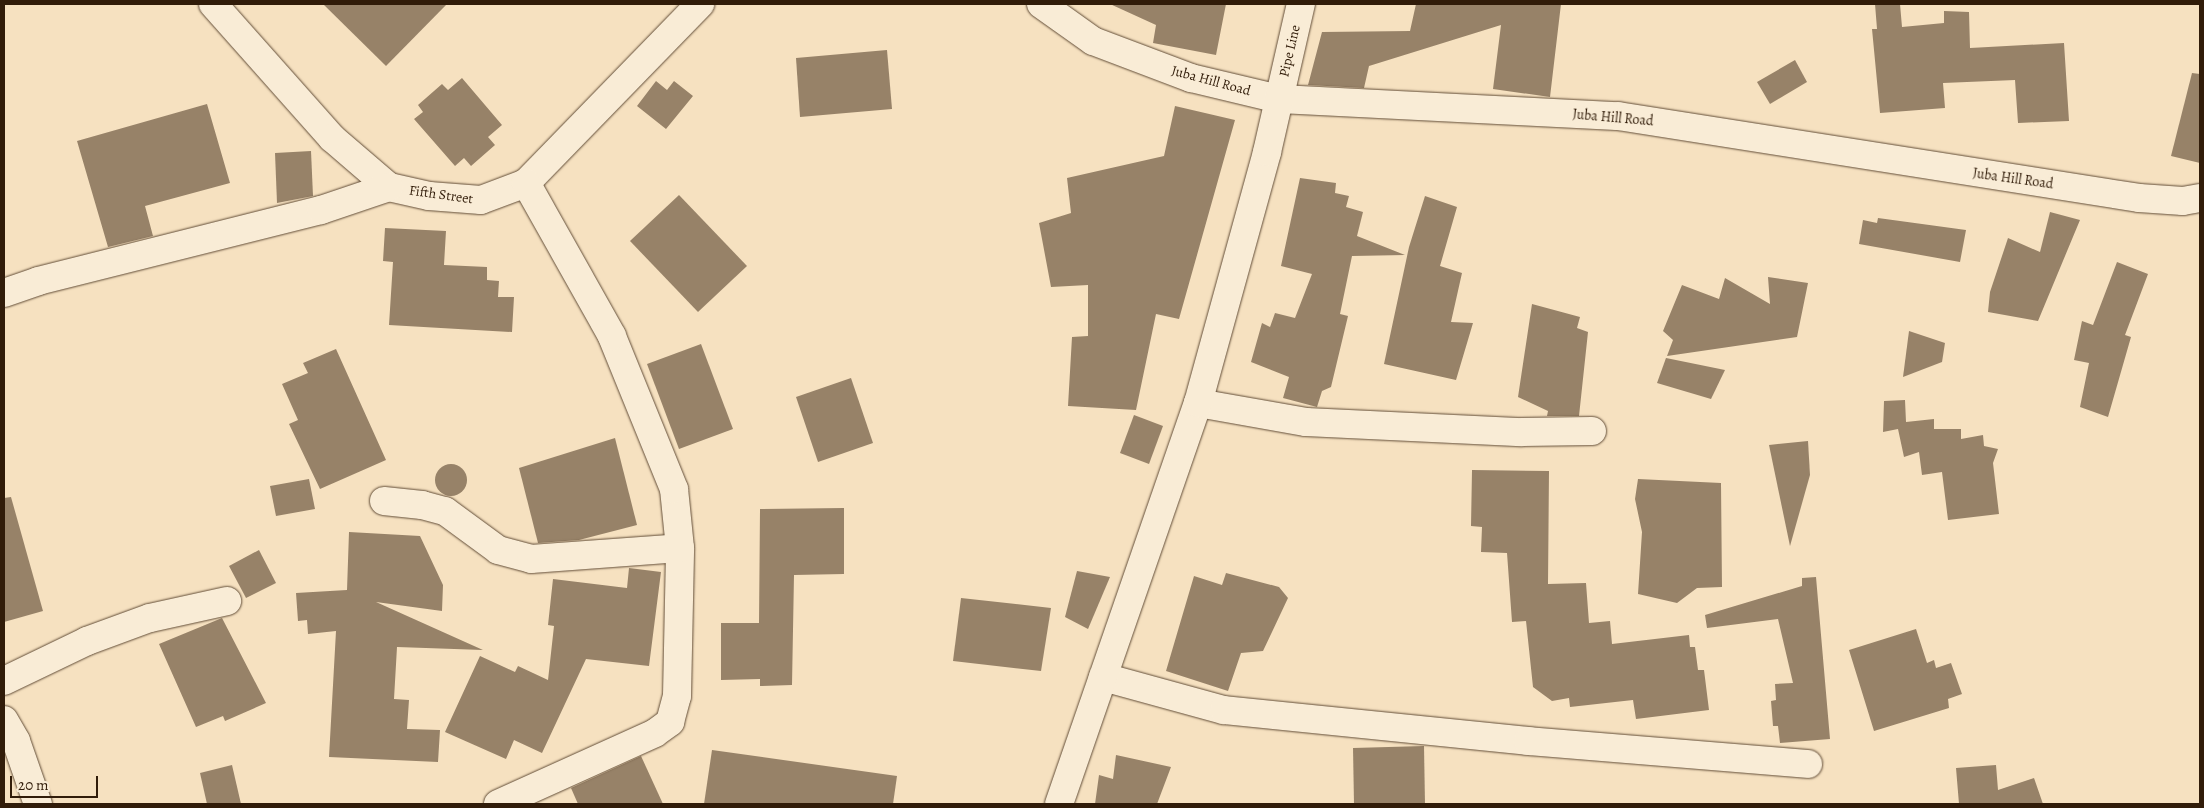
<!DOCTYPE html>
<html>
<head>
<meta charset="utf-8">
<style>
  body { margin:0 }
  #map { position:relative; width:2204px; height:808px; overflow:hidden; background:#f6e1c0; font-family:Alegreya,serif }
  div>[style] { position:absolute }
  .building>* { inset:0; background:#978268 }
  .round { border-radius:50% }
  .roads { filter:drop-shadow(0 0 1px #624d37) drop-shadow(0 0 1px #624d37) }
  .minor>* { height:28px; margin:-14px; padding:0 14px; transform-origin:14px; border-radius:14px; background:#f9ecd6 }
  span { translate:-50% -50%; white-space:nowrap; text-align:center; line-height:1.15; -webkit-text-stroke:4px #f9ecd6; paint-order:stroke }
  .street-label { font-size:14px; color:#311c09 }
  .frame { position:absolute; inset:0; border:5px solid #311c09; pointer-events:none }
  .scale { position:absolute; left:10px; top:776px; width:88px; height:22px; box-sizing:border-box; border:2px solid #311c09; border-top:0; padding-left:6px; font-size:15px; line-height:18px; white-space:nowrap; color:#311c09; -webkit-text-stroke:4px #f9ecd6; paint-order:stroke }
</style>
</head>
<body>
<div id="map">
  <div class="building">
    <i style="clip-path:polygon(323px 4px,447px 4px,386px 66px)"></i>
    <i style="clip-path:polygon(1110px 4px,1226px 4px,1216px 55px,1153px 43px,1156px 25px)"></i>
    <i style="clip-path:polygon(1416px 4px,1561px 4px,1550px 97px,1493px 89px,1501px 25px,1369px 66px,1364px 88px,1308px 85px,1322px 32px,1410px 31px)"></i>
    <i style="clip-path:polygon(1875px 4px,1900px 4px,1902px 27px,1944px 23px,1944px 11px,1969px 12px,1970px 48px,2064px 43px,2069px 121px,2018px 123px,2015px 80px,1943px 83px,1945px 108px,1880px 113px,1872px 29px,1877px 29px)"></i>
    <i style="clip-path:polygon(887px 50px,892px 109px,800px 117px,796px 58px)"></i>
    <i style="clip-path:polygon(1795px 60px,1807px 82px,1770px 104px,1757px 82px)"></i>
    <i style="clip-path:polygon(2192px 73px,2200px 74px,2200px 163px,2171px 156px)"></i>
    <i style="clip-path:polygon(462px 78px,502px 125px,488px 137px,495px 145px,471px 166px,464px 158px,455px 166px,414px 119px,423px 112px,418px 105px,442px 84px,448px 90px)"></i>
    <i style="clip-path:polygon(656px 81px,667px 90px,674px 81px,693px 96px,666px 129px,637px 106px)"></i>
    <i style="clip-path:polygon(207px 104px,230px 183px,145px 206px,153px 236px,108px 247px,77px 141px)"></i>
    <i style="clip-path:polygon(1175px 106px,1235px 120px,1179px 319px,1156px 314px,1136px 410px,1068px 406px,1072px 337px,1088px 336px,1088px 285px,1051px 287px,1039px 223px,1071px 213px,1067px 178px,1164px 156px)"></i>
    <i style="clip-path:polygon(311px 151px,313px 196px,277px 203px,275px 153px)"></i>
    <i style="clip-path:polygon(1300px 178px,1336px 183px,1335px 193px,1349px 196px,1346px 207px,1363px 212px,1357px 236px,1405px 255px,1352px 256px,1340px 314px,1348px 316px,1331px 387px,1322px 391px,1317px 407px,1283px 398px,1289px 377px,1251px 362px,1262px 323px,1270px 327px,1275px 313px,1295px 318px,1312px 274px,1281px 266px)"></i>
    <i style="clip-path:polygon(679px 195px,747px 266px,698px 312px,630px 241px)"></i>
    <i style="clip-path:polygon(1425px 196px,1457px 207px,1440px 266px,1462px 273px,1451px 322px,1473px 323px,1456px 380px,1384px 364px,1409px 247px)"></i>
    <i style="clip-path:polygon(2050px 212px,2080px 220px,2038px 321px,1988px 312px,1990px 292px,2008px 238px,2040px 252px)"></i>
    <i style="clip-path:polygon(1878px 218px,1966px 230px,1960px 262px,1859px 244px,1863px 220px,1877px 223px)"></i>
    <i style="clip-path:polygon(385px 228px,446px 231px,444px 265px,487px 267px,487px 280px,499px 281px,498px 297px,514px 297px,512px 332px,389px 325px,393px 262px,383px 261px)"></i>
    <i style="clip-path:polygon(2117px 262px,2148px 274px,2125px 335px,2131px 337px,2108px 417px,2080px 407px,2089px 363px,2074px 360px,2082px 321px,2093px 325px)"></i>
    <i style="clip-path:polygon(1768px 277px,1808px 283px,1797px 337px,1667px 356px,1673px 340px,1663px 331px,1682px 285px,1719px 299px,1725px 278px,1770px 304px)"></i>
    <i style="clip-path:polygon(1532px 304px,1580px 317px,1577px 328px,1588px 332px,1579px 416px,1547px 416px,1548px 411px,1518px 397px)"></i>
    <i style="clip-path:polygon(1909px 331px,1945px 343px,1942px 362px,1903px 377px)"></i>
    <i style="clip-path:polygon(701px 344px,733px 429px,679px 449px,647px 364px)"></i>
    <i style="clip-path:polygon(336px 349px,386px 460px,320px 489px,289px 424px,298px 420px,282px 384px,308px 373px,303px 363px)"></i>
    <i style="clip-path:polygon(1666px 358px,1725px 370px,1711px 399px,1657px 383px)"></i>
    <i style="clip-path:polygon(851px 378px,873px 443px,818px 462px,796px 397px)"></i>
    <i style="clip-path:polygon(1905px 400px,1906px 422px,1934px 419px,1934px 429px,1961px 429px,1961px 439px,1983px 435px,1984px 446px,1998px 449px,1993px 463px,1999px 514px,1948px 520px,1942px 472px,1922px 475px,1919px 452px,1904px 457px,1898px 429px,1883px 432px,1884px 401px)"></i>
    <i style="clip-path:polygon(1134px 415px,1163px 426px,1149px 464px,1120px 453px)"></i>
    <i style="clip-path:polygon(615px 438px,637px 525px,579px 540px,538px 543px,519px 468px)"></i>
    <i style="clip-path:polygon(1808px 441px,1810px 475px,1790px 546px,1769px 445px)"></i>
    <i class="round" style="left:435px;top:464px;width:32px;height:32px"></i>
    <i style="clip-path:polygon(1472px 470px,1549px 471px,1548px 584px,1586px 583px,1589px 623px,1610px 621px,1612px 644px,1689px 635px,1690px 647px,1695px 647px,1698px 670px,1704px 670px,1709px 710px,1636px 719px,1633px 700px,1570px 707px,1569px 698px,1552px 701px,1533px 687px,1526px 621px,1512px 622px,1507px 553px,1481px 552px,1482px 527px,1471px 526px)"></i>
    <i style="clip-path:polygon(309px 479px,315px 509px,276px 516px,270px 486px)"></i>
    <i style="clip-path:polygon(1638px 479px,1721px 483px,1722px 587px,1697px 588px,1677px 603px,1638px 594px,1642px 532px,1635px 499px)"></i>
    <i style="clip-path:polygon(11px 497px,43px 611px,4px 622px,4px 498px)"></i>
    <i style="clip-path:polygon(844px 508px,844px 574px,794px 575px,792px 685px,760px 686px,760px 679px,721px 680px,721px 623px,759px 623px,760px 509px)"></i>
    <i style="clip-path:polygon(349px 532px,420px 536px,443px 585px,442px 611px,376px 602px,483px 650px,397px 647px,394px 699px,409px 700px,407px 729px,440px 730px,438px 762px,329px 757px,336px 631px,308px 634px,307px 620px,298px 621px,296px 593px,347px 590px)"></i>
    <i style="clip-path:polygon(259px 550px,276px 583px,246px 598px,229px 566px)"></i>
    <i style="clip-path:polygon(629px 568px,661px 572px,649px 666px,586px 659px,542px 753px,514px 740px,506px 759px,445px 732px,480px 656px,515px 672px,518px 666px,548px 680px,554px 626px,548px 625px,553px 579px,627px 588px)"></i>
    <i style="clip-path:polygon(1077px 571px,1110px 577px,1088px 629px,1065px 617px)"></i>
    <i style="clip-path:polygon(1226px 573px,1279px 587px,1288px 598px,1263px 651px,1241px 653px,1228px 691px,1166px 671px,1194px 576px,1222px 585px)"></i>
    <i style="clip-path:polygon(1816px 577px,1830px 739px,1780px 743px,1778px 726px,1773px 726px,1771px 701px,1776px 700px,1775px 684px,1793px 683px,1778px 619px,1707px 628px,1705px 615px,1802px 586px,1802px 578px)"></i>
    <i style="clip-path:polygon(961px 598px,1051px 608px,1041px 671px,953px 661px)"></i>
    <i style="clip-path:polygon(222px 618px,266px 703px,225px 721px,223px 716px,196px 727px,159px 644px)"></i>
    <i style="clip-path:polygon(1916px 629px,1927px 663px,1934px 660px,1936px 668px,1951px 663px,1962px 694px,1948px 699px,1949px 708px,1874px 731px,1849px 650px)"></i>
    <i style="clip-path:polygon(1424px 746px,1425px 804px,1354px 804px,1353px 748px)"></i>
    <i style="clip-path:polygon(712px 750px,897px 776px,893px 804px,704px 804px)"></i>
    <i style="clip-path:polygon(1116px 755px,1171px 767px,1157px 804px,1095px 804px,1099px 775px,1113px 779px)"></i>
    <i style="clip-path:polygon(641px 756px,663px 804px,578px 804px,571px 788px)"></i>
    <i style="clip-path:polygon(232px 765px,241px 804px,207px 804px,200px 773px)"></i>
    <i style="clip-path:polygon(1996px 765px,1998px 790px,2034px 778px,2043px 804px,1959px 804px,1956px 768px)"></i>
  </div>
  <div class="roads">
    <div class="minor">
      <i style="left:213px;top:4px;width:179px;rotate:48.4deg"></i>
      <i style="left:332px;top:138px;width:75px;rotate:40.7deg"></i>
      <i style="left:389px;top:187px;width:41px;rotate:12.7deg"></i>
      <i style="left:429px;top:196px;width:52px;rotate:4.4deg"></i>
      <i style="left:481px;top:200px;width:48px;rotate:-20.7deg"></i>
      <i style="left:526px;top:183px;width:250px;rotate:-45.8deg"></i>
      <i style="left:1041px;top:4px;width:64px;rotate:35.4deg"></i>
      <i style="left:1093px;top:41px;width:105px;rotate:20.7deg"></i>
      <i style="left:1191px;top:78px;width:90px;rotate:13.4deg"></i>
      <i style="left:1279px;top:99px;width:339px;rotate:2.9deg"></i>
      <i style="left:1618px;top:116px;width:527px;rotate:8.94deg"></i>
      <i style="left:2139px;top:198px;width:44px;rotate:3.9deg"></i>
      <i style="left:2183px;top:201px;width:17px;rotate:-10deg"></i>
      <i style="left:4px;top:293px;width:36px;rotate:-19deg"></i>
      <i style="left:38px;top:281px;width:292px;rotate:-14.1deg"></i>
      <i style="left:321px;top:210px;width:72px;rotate:-18.7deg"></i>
      <i style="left:1198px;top:403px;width:110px;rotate:10deg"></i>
      <i style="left:1306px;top:422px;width:216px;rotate:2.7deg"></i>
      <i style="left:1522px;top:432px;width:70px;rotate:-0.8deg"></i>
      <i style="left:384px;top:501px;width:38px;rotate:6deg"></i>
      <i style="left:422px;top:505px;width:24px;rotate:15deg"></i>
      <i style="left:445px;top:511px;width:66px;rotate:36.3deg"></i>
      <i style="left:498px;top:550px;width:34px;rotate:15deg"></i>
      <i style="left:531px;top:559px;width:149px;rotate:-4.2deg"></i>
      <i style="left:1103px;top:677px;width:125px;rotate:15.3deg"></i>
      <i style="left:1224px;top:710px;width:306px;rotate:5.8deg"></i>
      <i style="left:1528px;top:741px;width:281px;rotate:4.7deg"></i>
      <i style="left:4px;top:681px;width:92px;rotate:-25.7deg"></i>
      <i style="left:87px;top:641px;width:67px;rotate:-20.1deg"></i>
      <i style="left:150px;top:618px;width:79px;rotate:-12.4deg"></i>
      <i style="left:4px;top:720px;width:24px;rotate:60deg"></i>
      <i style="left:16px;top:741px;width:67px;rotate:70.8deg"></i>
      <i style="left:498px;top:804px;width:172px;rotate:-24.3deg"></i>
      <i style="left:655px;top:733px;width:19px;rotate:-36deg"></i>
      <i style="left:670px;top:722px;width:27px;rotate:-75deg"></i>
      <i style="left:677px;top:696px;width:148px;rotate:-88.8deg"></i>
      <i style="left:680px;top:548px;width:59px;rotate:-95.8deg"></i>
      <i style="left:674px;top:489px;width:165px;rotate:-112.1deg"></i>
      <i style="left:612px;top:336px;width:176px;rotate:-119.3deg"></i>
      <i style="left:1059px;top:804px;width:424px;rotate:-70.9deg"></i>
      <i style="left:1198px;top:403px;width:260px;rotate:-74.6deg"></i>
      <i style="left:1267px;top:152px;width:152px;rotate:-77.1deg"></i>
    </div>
  </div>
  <div class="street-label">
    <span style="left:1290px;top:51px;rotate:-77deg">Pipe Line</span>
    <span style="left:1211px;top:81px;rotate:15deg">Juba Hill Road</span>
    <span style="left:1613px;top:118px;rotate:5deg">Juba Hill Road</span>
    <span style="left:2013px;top:179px;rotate:8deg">Juba Hill Road</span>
    <span style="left:441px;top:195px;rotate:8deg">Fifth Street</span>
  </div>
  <div class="frame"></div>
  <div class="scale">20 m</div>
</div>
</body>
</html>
